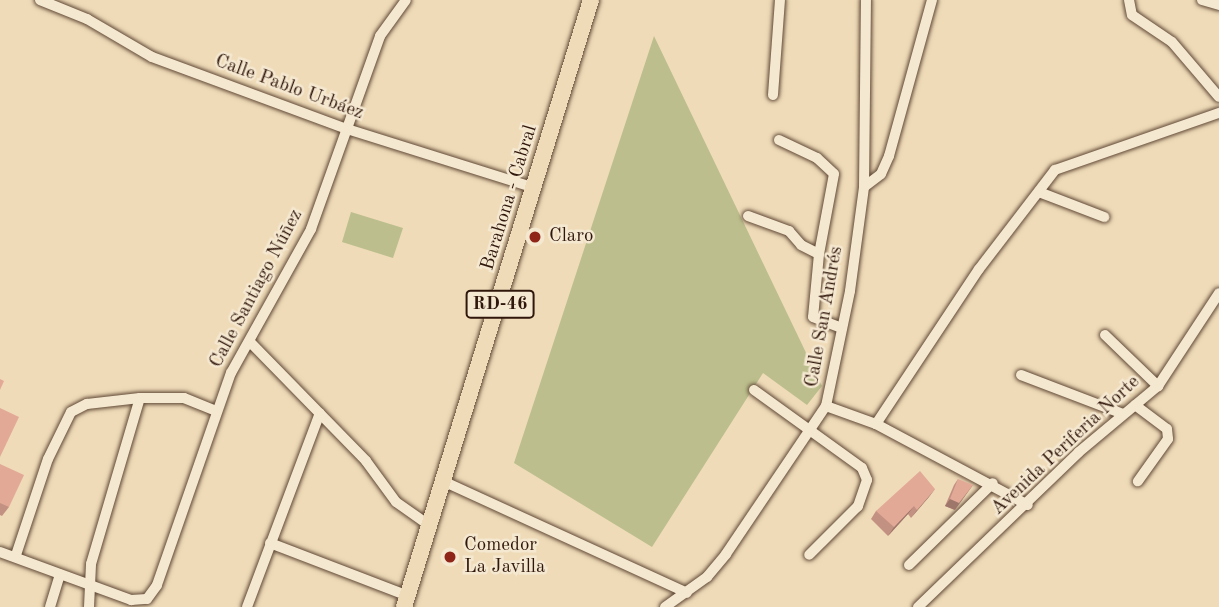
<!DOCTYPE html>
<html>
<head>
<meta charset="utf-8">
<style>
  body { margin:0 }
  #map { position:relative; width:1219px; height:607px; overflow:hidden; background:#efdbb8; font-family:"Old Standard TT",serif }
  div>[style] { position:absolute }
  .green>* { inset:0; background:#bcbf8d }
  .roads { filter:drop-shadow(0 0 2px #604836) drop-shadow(0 0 2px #604836) }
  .minor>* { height:10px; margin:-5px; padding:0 5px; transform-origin:5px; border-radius:5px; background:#f5e8d1 }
  .primary>* { height:16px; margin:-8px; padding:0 8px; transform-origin:8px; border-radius:8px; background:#efdbb8 }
  .wall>* { inset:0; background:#c39182 }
  .shaded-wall>* { inset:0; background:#9f766a }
  .building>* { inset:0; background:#e3a997 }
  .dots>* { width:19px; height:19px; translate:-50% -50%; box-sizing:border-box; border:4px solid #f5e8d1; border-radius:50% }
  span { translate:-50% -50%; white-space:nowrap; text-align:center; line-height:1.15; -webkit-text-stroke:5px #f5e8d1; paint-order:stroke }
  .shield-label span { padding:2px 5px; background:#f5e8d1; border:2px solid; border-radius:5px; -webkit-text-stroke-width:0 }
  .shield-label { font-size:18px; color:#30170b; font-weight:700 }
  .street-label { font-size:19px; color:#30170b }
  .poi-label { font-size:19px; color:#30170b }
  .left { translate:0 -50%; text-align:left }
</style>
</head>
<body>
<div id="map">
  <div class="green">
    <i style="clip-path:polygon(654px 36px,822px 386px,807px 405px,763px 373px,652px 547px,514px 463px)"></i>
    <i style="clip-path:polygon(351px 212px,403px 228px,393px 258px,342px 242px)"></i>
  </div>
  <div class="roads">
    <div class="minor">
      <i style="left:40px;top:0;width:51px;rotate:22deg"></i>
      <i style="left:87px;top:19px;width:75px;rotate:30.3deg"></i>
      <i style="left:152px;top:57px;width:208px;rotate:20.3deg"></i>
      <i style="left:347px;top:129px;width:197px;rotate:17.4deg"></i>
      <i style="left:1129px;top:0;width:15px;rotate:79deg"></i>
      <i style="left:1132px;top:15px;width:48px;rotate:34deg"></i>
      <i style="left:1172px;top:42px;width:72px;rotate:49.5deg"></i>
      <i style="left:1202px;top:0;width:18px;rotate:16deg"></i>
      <i style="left:773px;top:95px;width:95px;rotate:-85.8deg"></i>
      <i style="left:779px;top:140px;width:42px;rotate:25.3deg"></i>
      <i style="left:817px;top:158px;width:23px;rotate:43deg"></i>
      <i style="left:834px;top:174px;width:81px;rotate:100.6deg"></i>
      <i style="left:864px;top:187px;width:21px;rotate:-37deg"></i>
      <i style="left:881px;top:174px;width:20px;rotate:-66deg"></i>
      <i style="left:889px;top:156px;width:162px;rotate:-74.6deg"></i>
      <i style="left:1039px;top:192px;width:70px;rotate:21deg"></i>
      <i style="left:748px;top:216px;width:44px;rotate:20.1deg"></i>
      <i style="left:789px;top:231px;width:18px;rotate:49deg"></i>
      <i style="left:801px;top:245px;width:20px;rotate:27deg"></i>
      <i style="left:819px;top:254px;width:63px;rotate:95.4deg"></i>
      <i style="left:813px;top:317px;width:30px;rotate:21deg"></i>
      <i style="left:1105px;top:335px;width:74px;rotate:43.9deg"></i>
      <i style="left:251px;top:343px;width:165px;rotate:45.7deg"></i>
      <i style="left:366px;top:461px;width:51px;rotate:53.8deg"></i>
      <i style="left:396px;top:502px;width:42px;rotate:35.2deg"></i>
      <i style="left:1021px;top:375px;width:109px;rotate:20.9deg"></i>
      <i style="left:754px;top:390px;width:133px;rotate:35.8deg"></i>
      <i style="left:862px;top:468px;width:13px;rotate:67deg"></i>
      <i style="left:867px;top:480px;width:28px;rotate:109deg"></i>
      <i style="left:858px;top:506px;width:69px;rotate:135deg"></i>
      <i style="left:1135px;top:405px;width:40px;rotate:37deg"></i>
      <i style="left:1167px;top:429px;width:10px;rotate:84deg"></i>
      <i style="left:1168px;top:439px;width:52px;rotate:125.5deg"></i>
      <i style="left:826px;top:406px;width:53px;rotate:19.8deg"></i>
      <i style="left:876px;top:424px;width:172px;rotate:28.1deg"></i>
      <i style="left:876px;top:424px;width:186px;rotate:-56.4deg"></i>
      <i style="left:979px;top:269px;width:125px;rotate:-52.5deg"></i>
      <i style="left:1055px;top:170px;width:174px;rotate:-19.2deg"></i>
      <i style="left:445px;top:482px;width:266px;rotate:24.6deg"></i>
      <i style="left:270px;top:543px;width:148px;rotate:21deg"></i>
      <i style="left:0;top:552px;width:140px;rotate:20.1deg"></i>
      <i style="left:131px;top:600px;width:16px;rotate:-4deg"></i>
      <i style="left:147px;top:599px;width:17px;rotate:-54deg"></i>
      <i style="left:157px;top:585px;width:225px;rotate:-70.8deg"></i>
      <i style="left:231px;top:373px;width:165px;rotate:-60.9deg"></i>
      <i style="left:311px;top:229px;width:205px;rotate:-70.3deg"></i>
      <i style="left:380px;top:36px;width:44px;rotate:-54.2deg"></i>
      <i style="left:16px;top:555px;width:101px;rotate:-71.6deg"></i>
      <i style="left:48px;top:459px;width:52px;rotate:-63.9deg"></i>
      <i style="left:71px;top:412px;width:18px;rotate:-27deg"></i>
      <i style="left:87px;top:404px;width:53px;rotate:-6.5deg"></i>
      <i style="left:140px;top:398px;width:44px"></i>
      <i style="left:184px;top:398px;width:35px;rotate:22deg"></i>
      <i style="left:909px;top:565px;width:117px;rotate:-44.3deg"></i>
      <i style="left:50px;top:607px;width:34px;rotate:-73deg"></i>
      <i style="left:89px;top:607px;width:43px;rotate:-87.3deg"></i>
      <i style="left:91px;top:564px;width:173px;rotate:-73.6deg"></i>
      <i style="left:247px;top:607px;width:207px;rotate:-69.4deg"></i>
      <i style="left:665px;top:607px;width:52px;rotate:-35.5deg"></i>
      <i style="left:707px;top:577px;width:30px;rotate:-50deg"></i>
      <i style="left:726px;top:554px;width:179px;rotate:-56deg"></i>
      <i style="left:826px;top:406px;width:117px;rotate:-78.2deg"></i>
      <i style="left:850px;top:291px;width:105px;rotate:-82.3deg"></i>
      <i style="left:864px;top:187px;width:187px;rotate:-89.4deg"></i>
      <i style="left:918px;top:607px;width:223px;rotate:-43.9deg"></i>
      <i style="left:1079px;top:452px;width:103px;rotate:-39.9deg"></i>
      <i style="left:1158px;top:386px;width:111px;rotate:-56.7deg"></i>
    </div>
    <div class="primary">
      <i style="left:404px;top:607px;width:635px;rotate:-72.88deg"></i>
    </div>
  </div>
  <div class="wall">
    <i style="clip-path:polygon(0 464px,9px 507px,2px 516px,0 515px)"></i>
    <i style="clip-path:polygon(958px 479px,955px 510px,945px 506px,954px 485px)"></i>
    <i style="clip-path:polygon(935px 489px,911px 518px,908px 514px,888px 536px,871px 519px,876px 511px)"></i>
  </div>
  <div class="shaded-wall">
    <i style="clip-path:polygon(973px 485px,955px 510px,945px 506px,950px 499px)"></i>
    <i style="clip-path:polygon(935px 489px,929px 497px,911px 518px,917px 510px)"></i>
    <i style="clip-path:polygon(914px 506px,908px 514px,888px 536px,894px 527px)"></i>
  </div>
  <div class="building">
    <i style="clip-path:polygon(0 379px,4px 381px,0 390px)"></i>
    <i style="clip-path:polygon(0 408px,19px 417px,0 457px)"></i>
    <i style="clip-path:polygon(0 464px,24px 475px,9px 507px,0 503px)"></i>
    <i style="clip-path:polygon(920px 471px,935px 489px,917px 510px,914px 506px,894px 527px,876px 511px)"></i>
    <i style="clip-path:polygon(958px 479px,973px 485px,959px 503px,950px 499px)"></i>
  </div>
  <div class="dots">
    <i style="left:535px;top:237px;background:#8f2418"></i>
    <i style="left:450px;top:557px;background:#8f2418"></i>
  </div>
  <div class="shield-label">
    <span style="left:500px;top:304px">RD-46</span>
  </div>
  <div class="street-label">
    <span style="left:289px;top:88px;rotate:20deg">Calle Pablo Urbáez</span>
    <span style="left:510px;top:198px;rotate:-73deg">Barahona - Cabral</span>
    <span style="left:257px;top:289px;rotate:-62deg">Calle Santiago Núñez</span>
    <span style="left:825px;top:317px;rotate:-80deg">Calle San Andrés</span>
    <span style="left:1066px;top:446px;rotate:-43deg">Avenida Periferia Norte</span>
  </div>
  <div class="poi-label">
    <span class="left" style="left:549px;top:237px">Claro</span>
    <span class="left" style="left:464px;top:557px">Comedor<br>La Javilla</span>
  </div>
</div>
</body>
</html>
